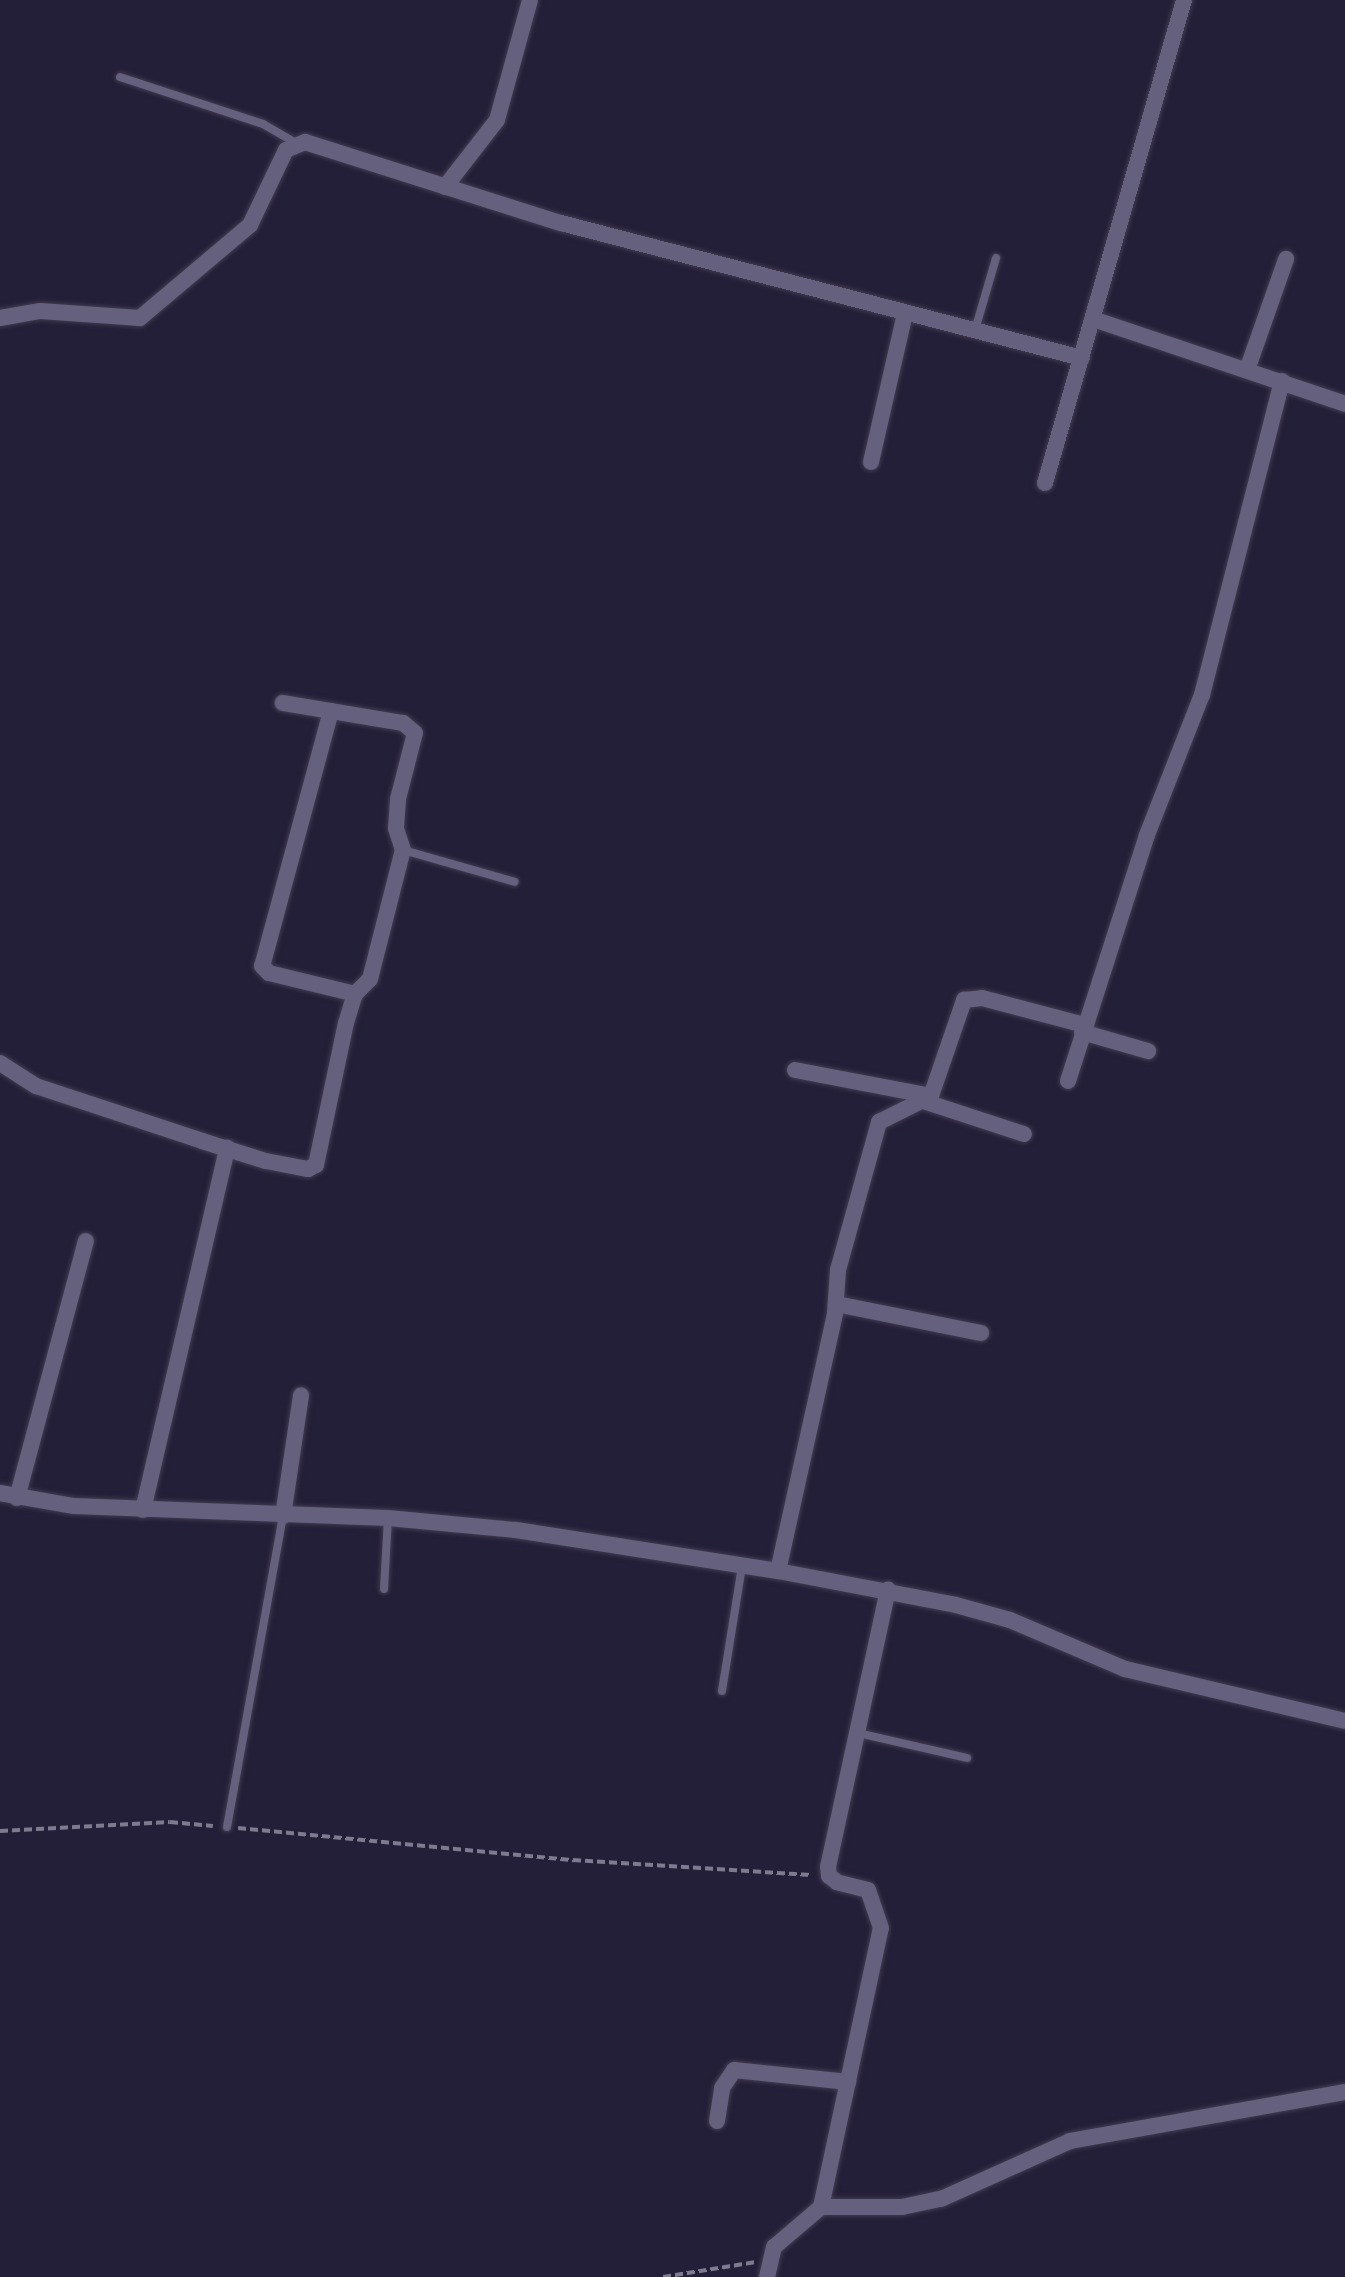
<!DOCTYPE html>
<html>
<head>
<meta charset="utf-8">
<style>
  body { margin:0 }
  #map { position:relative; width:1345px; height:2277px; overflow:hidden; background:#241f38; font-family:Quicksand,sans-serif }
  div>[style] { position:absolute }
  .path>* { height:4px; margin-top:-2px; transform-origin:0; background:repeating-linear-gradient(90deg,#7e7a8f 0 8px,transparent 0 12px) }
  .roads { filter:drop-shadow(0 0 2px #3f3b50) drop-shadow(0 0 2px #3f3b50) }
  .lane>* { height:8px; margin:-4px; padding:0 4px; transform-origin:4px; border-radius:4px; background:#65607e }
  .street>* { height:16px; margin:-8px; padding:0 8px; transform-origin:8px; border-radius:8px; background:#65607e }
  span { translate:-50% -50%; white-space:nowrap; text-align:center; line-height:1.15; -webkit-text-stroke:7px #1a162e; paint-order:stroke }
</style>
</head>
<body>
<div id="map">
  <div class="path">
    <i style="left:238px;top:1828px;width:337px;rotate:5.5deg"></i>
    <i style="left:573px;top:1860px;width:238px;rotate:3.6deg"></i>
    <i style="left:0;top:1831px;width:170px;rotate:-3deg"></i>
    <i style="left:170px;top:1822px;width:43px;rotate:5.3deg"></i>
    <i style="left:663px;top:2277px;width:94px;rotate:-9.2deg"></i>
  </div>
  <div class="roads">
    <div class="lane">
      <i style="left:120px;top:77px;width:151px;rotate:18.2deg"></i>
      <i style="left:263px;top:124px;width:38px;rotate:30deg"></i>
      <i style="left:975px;top:330px;width:75px;rotate:-73.7deg"></i>
      <i style="left:403px;top:850px;width:116px;rotate:15.9deg"></i>
      <i style="left:384px;top:1589px;width:71px;rotate:-86.8deg"></i>
      <i style="left:722px;top:1691px;width:127px;rotate:-80.9deg"></i>
      <i style="left:858px;top:1733px;width:112px;rotate:12.9deg"></i>
      <i style="left:227px;top:1827px;width:316px;rotate:-79.8deg"></i>
    </div>
    <div class="street">
      <i style="left:445px;top:187px;width:85px;rotate:-52.2deg"></i>
      <i style="left:497px;top:120px;width:124px;rotate:-74.6deg"></i>
      <i style="left:0;top:318px;width:41px;rotate:-9.9deg"></i>
      <i style="left:40px;top:311px;width:100px;rotate:4deg"></i>
      <i style="left:140px;top:318px;width:144px;rotate:-40.2deg"></i>
      <i style="left:250px;top:225px;width:83px;rotate:-64.4deg"></i>
      <i style="left:286px;top:150px;width:21px;rotate:-23deg"></i>
      <i style="left:305px;top:142px;width:269px;rotate:17.6deg"></i>
      <i style="left:561px;top:223px;width:538px;rotate:14.53deg"></i>
      <i style="left:1096px;top:320px;width:263px;rotate:18.6deg"></i>
      <i style="left:1247px;top:370px;width:118px;rotate:-70.6deg"></i>
      <i style="left:871px;top:462px;width:153px;rotate:-77.1deg"></i>
      <i style="left:1045px;top:483px;width:503px;rotate:-73.94deg"></i>
      <i style="left:331px;top:711px;width:264px;rotate:105.1deg"></i>
      <i style="left:262px;top:966px;width:10px;rotate:45deg"></i>
      <i style="left:269px;top:973px;width:89px;rotate:13.7deg"></i>
      <i style="left:1082px;top:1032px;width:69px;rotate:16.1deg"></i>
      <i style="left:0;top:1063px;width:43px;rotate:32.6deg"></i>
      <i style="left:36px;top:1086px;width:175px;rotate:18.3deg"></i>
      <i style="left:202px;top:1141px;width:67px;rotate:17.4deg"></i>
      <i style="left:266px;top:1161px;width:43px;rotate:10.8deg"></i>
      <i style="left:308px;top:1169px;width:9px;rotate:-27deg"></i>
      <i style="left:316px;top:1165px;width:145px;rotate:-78.1deg"></i>
      <i style="left:346px;top:1023px;width:30px;rotate:-73deg"></i>
      <i style="left:355px;top:994px;width:21px;rotate:-45deg"></i>
      <i style="left:370px;top:979px;width:133px;rotate:-75.7deg"></i>
      <i style="left:403px;top:850px;width:23px;rotate:-108deg"></i>
      <i style="left:396px;top:828px;width:29px;rotate:-86deg"></i>
      <i style="left:398px;top:799px;width:68px;rotate:-75.6deg"></i>
      <i style="left:415px;top:733px;width:16px;rotate:-140deg"></i>
      <i style="left:403px;top:723px;width:122px;rotate:-170.5deg"></i>
      <i style="left:795px;top:1070px;width:138px;rotate:10.8deg"></i>
      <i style="left:1068px;top:1081px;width:258px;rotate:-72.2deg"></i>
      <i style="left:1147px;top:835px;width:150px;rotate:-68.6deg"></i>
      <i style="left:1202px;top:695px;width:324px;rotate:-75.7deg"></i>
      <i style="left:926px;top:1102px;width:103px;rotate:18.1deg"></i>
      <i style="left:836px;top:1304px;width:148px;rotate:11.3deg"></i>
      <i style="left:0;top:1493px;width:75px;rotate:10deg"></i>
      <i style="left:74px;top:1506px;width:314px;rotate:2.2deg"></i>
      <i style="left:388px;top:1518px;width:129px;rotate:5.4deg"></i>
      <i style="left:516px;top:1530px;width:265px;rotate:8.9deg"></i>
      <i style="left:778px;top:1571px;width:181px;rotate:10.8deg"></i>
      <i style="left:956px;top:1605px;width:56px;rotate:15.5deg"></i>
      <i style="left:1010px;top:1620px;width:125px;rotate:23.1deg"></i>
      <i style="left:1125px;top:1669px;width:226px;rotate:13.3deg"></i>
      <i style="left:17px;top:1498px;width:266px;rotate:-75deg"></i>
      <i style="left:143px;top:1510px;width:372px;rotate:-76.9deg"></i>
      <i style="left:283px;top:1516px;width:122px;rotate:-81.5deg"></i>
      <i style="left:778px;top:1571px;width:264px;rotate:-77.5deg"></i>
      <i style="left:835px;top:1313px;width:43px;rotate:-86deg"></i>
      <i style="left:838px;top:1270px;width:154px;rotate:-74.5deg"></i>
      <i style="left:879px;top:1122px;width:58px;rotate:-26.6deg"></i>
      <i style="left:931px;top:1096px;width:102px;rotate:-71deg"></i>
      <i style="left:964px;top:1000px;width:18px;rotate:-6deg"></i>
      <i style="left:982px;top:998px;width:106px;rotate:14.7deg"></i>
      <i style="left:717px;top:2121px;width:33px;rotate:-81deg"></i>
      <i style="left:722px;top:2088px;width:22px;rotate:-56deg"></i>
      <i style="left:734px;top:2070px;width:115px;rotate:6deg"></i>
      <i style="left:821px;top:2207px;width:81px"></i>
      <i style="left:902px;top:2207px;width:40px;rotate:-12deg"></i>
      <i style="left:941px;top:2199px;width:141px;rotate:-24.2deg"></i>
      <i style="left:1070px;top:2141px;width:279px;rotate:-10.1deg"></i>
      <i style="left:767px;top:2277px;width:31px;rotate:-77deg"></i>
      <i style="left:774px;top:2247px;width:62px;rotate:-40.4deg"></i>
      <i style="left:821px;top:2207px;width:285px;rotate:-77.9deg"></i>
      <i style="left:881px;top:1928px;width:40px;rotate:-108.9deg"></i>
      <i style="left:868px;top:1890px;width:32px;rotate:-166deg"></i>
      <i style="left:837px;top:1882px;width:10px;rotate:-143deg"></i>
      <i style="left:829px;top:1876px;width:9px;rotate:-96deg"></i>
      <i style="left:828px;top:1867px;width:284px;rotate:-77.8deg"></i>
    </div>
  </div>
</div>
</body>
</html>
